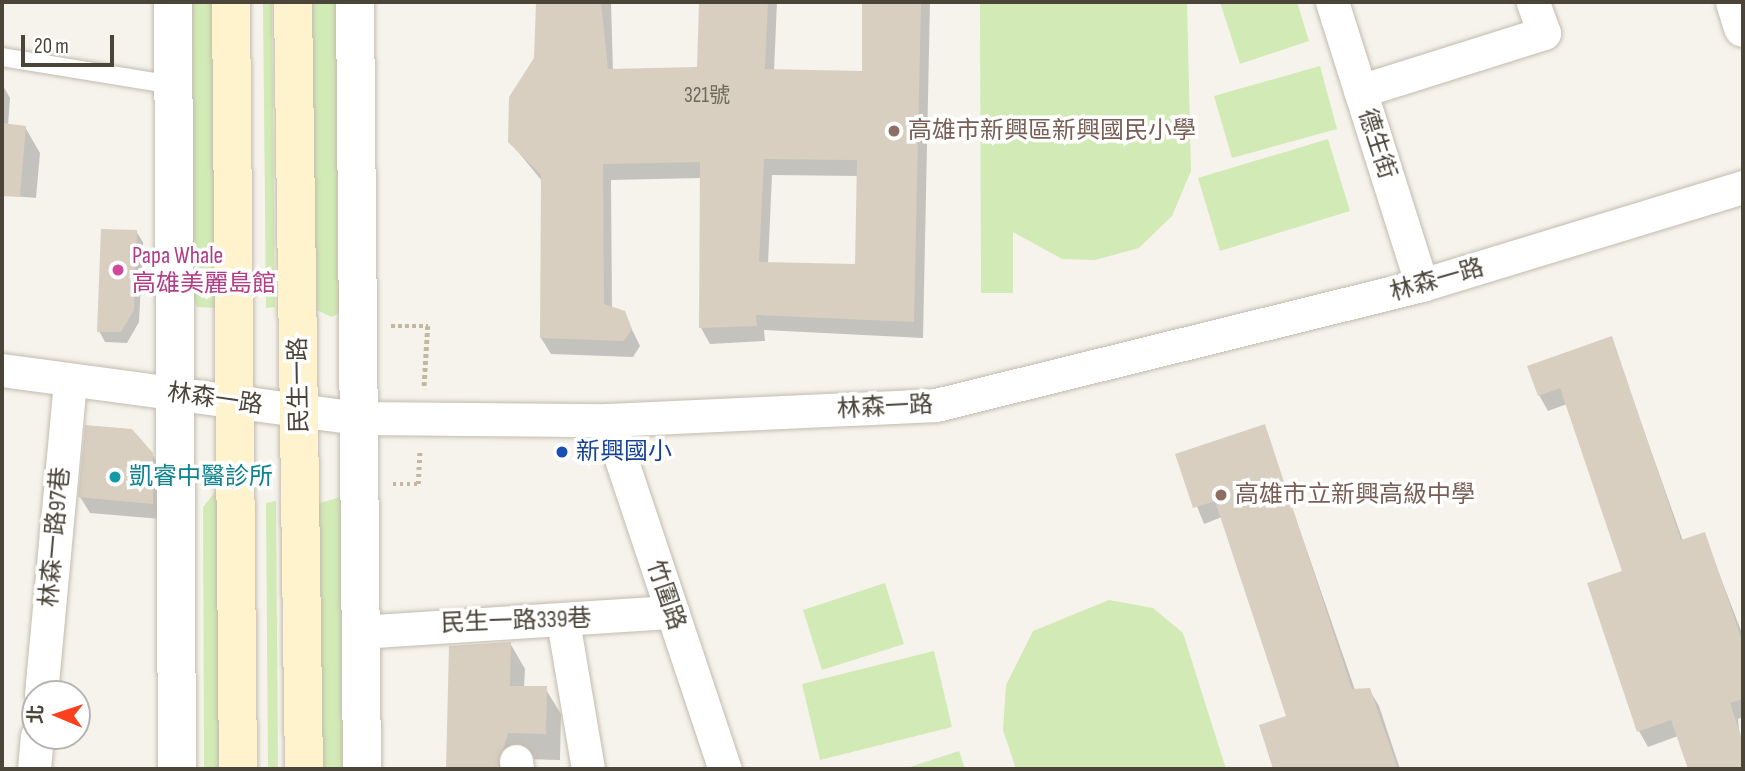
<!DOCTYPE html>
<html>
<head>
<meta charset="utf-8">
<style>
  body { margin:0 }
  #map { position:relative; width:1745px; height:771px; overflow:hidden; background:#f6f3ec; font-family:"Sofia Sans Condensed","Noto Sans TC",sans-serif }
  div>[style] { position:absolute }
  .green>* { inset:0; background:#d2eab5 }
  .shadow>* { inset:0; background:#0003 }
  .building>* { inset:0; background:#d8cfc1 }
  .path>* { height:4.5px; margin-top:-2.25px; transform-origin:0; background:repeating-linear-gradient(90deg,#c4b79f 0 3.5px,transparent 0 7px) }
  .roads { filter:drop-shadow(0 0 2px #c2bbae) drop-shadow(0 0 2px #c2bbae) }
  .service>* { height:18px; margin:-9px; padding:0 9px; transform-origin:9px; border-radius:9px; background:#fff }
  .minor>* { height:33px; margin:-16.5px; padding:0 16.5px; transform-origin:16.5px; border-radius:16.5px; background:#fff }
  .tertiary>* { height:38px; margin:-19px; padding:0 19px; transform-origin:19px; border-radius:19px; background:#fff }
  .secondary>* { height:38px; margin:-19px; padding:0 19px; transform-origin:19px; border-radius:19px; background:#fff3cd }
  .dots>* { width:19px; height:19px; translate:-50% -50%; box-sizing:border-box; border:4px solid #fff; border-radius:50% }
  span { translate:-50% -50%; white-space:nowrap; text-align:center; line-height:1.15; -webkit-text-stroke:7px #fff; paint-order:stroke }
  .number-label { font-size:21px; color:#6e675b }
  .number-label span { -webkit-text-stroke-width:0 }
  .education-label { font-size:24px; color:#785e54 }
  .left { translate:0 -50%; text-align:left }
  .street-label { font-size:24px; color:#4b4439 }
  .hotel-label { font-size:24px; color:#b23c85 }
  .transit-label { font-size:24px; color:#164399 }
  .culture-label { font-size:24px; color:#0d838f }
  .frame { position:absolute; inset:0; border:4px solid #4b4439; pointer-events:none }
  .north { position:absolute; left:21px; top:680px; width:70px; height:70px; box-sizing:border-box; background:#fff; border:2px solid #b7b4b0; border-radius:50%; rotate:272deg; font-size:19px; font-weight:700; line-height:28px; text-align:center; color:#4b4439 }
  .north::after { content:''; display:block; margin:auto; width:24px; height:32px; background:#fc3f1d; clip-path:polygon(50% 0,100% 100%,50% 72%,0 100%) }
  .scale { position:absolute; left:21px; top:35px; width:93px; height:32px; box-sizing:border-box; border:4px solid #4b4439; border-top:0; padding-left:9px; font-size:21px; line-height:24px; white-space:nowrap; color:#4b4439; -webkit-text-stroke:5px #fff; paint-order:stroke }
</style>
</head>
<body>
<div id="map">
  <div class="green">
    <i style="clip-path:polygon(192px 2px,224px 2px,216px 308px,197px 307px,193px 297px)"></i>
    <i style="clip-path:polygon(263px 2px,272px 2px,275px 307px,266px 308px)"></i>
    <i style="clip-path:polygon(305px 2px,347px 2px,341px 312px,332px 317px,307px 306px)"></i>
    <i style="clip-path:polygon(980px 2px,1187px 2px,1191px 171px,1172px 216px,1139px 248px,1095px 260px,1062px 259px,1013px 232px,1013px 293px,981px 293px)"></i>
    <i style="clip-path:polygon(1220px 2px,1297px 2px,1309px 41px,1240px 64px)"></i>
    <i style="clip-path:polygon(1320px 66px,1337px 129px,1232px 158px,1214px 96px)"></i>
    <i style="clip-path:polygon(1328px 139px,1350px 211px,1220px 251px,1198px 178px)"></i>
    <i style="clip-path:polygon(216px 491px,223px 496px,232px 769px,204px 769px,203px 507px)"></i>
    <i style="clip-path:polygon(340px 497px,349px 502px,356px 769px,318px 769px,317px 504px)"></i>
    <i style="clip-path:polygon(276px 501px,278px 769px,268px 769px,266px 503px)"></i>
    <i style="clip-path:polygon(885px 583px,904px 644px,822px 670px,803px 610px)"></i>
    <i style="clip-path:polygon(1109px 600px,1153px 608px,1183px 633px,1226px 769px,1016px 769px,1003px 730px,1006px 685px,1033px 631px)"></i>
    <i style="clip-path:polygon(934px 651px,952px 727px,820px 760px,802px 684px)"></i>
    <i style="clip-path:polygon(959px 751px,965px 769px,904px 769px)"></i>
  </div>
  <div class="shadow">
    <i style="clip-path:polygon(evenodd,538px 2px,611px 2px,613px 71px,699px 69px,700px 2px,777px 2px,774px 71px,863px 73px,864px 2px,930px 2px,923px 338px,764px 330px,765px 341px,710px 344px,701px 328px,701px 178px,611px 180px,612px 309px,624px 313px,640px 346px,633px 357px,551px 354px,541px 338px,542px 181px,510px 142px,536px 59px,538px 2px,772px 175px,858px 176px,857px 266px,768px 264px,772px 175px)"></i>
    <i style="clip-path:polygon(2px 84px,10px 98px,8px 126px,25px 127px,40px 153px,36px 198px,2px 195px)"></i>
    <i style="clip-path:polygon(136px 231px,143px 242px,139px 322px,127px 343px,105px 342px,99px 331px)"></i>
    <i style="clip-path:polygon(1611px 338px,1683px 541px,1704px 534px,1743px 636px,1743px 717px,1738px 719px,1743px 769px,1690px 769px,1678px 736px,1648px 747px,1639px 731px,1624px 572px,1567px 404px,1548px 411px,1539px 395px)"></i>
    <i style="clip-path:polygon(1264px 426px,1355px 690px,1369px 689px,1379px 706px,1400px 769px,1275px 769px,1261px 726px,1288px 717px,1222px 517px,1204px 524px,1177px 456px)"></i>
    <i style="clip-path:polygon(152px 454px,162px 471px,161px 519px,90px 513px,80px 497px)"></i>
    <i style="clip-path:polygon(510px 643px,525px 669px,524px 688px,545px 688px,561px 714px,560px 760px,523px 759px,518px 769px,448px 769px,450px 647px)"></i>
  </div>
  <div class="building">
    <i style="clip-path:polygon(evenodd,536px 2px,601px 2px,608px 69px,697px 67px,699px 2px,768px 2px,765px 69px,862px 71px,862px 2px,921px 2px,914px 322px,756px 315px,757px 326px,699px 328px,700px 162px,603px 164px,604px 304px,625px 311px,632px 329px,624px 341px,540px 338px,541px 175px,508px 142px,509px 97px,534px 58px,536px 2px,764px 159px,857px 160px,855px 264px,759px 262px,764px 159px)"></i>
    <i style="clip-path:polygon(2px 123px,26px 126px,20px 197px,2px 196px)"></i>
    <i style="clip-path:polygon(101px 229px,137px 230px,134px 310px,121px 332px,97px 332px)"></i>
    <i style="clip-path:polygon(1612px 336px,1681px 540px,1705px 532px,1743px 643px,1743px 699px,1730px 703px,1743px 742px,1743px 769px,1688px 769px,1671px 720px,1637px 732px,1587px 583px,1622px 571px,1560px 388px,1538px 396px,1527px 366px)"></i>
    <i style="clip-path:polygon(1265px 424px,1352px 689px,1370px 688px,1398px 769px,1273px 769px,1259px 725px,1286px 716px,1215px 501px,1193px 508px,1175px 454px)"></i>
    <i style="clip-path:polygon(85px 425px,132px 429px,153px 453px,153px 504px,78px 497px)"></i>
    <i style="clip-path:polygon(511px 642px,510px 686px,547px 686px,546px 734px,508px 733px,498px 769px,446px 769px,449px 646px)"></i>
  </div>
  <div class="path">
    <i style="left:391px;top:326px;width:37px"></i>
    <i style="left:428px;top:326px;width:63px;rotate:93.6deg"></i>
    <i style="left:393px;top:484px;width:25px"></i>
    <i style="left:418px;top:484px;width:33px;rotate:-87deg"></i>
  </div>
  <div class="roads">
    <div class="service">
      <i style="left:2px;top:57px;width:173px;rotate:9.3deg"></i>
    </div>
    <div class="minor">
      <i style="left:1332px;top:2px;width:297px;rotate:72.4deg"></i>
      <i style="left:1360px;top:91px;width:193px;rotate:-17.5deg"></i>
      <i style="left:1544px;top:33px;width:33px;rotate:-110deg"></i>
      <i style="left:2px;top:370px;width:360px;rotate:7.7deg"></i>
      <i style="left:359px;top:418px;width:249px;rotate:0.5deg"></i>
      <i style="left:608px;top:420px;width:328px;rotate:-2.6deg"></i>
      <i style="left:936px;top:405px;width:501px;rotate:-13.87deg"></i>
      <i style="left:1422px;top:285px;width:336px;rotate:-17deg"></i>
      <i style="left:608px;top:420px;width:368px;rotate:71.5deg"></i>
      <i style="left:563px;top:621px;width:150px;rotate:80.4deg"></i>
      <i style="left:360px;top:632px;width:313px;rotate:-3.7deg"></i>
      <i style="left:41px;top:694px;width:315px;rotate:-84.7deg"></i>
      <i style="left:516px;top:761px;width:8px;rotate:83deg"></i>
      <i style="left:34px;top:769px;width:33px;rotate:-85deg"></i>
    </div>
    <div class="tertiary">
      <i style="left:173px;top:2px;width:767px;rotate:89.7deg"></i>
      <i style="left:355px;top:2px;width:767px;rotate:89.48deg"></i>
      <i style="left:1735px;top:2px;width:27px;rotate:73deg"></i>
    </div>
    <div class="secondary">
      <i style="left:231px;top:2px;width:767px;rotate:89.48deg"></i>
      <i style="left:293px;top:2px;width:767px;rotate:89.18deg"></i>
    </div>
  </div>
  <div class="dots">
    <i style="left:894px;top:131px;background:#8d6e63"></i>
    <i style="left:118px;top:270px;background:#d1479c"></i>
    <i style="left:562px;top:452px;background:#1a4fb4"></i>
    <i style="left:115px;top:477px;background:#0f9aa8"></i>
    <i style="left:1221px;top:495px;background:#8d6e63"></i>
  </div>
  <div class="number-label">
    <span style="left:707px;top:96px">321號</span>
  </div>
  <div class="education-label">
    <span class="left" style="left:908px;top:131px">高雄市新興區新興國民小學</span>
    <span class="left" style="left:1235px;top:495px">高雄市立新興高級中學</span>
  </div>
  <div class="street-label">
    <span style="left:1377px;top:144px;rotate:72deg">德生街</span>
    <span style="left:1437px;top:280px;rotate:-16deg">林森一路</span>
    <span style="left:299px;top:385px;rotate:-91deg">民生一路</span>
    <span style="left:215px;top:399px;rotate:8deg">林森一路</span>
    <span style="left:885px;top:407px;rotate:-3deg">林森一路</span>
    <span style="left:55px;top:537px;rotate:-85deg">林森一路97巷</span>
    <span style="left:666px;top:595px;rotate:71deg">竹圍路</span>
    <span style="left:516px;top:621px;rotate:-2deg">民生一路339巷</span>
  </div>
  <div class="hotel-label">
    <span class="left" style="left:132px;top:270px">Papa Whale<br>高雄美麗島館</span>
  </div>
  <div class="transit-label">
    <span class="left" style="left:576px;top:452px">新興國小</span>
  </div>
  <div class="culture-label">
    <span class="left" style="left:129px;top:477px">凱睿中醫診所</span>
  </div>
  <div class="frame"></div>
  <div class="north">北</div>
  <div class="scale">20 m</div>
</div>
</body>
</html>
